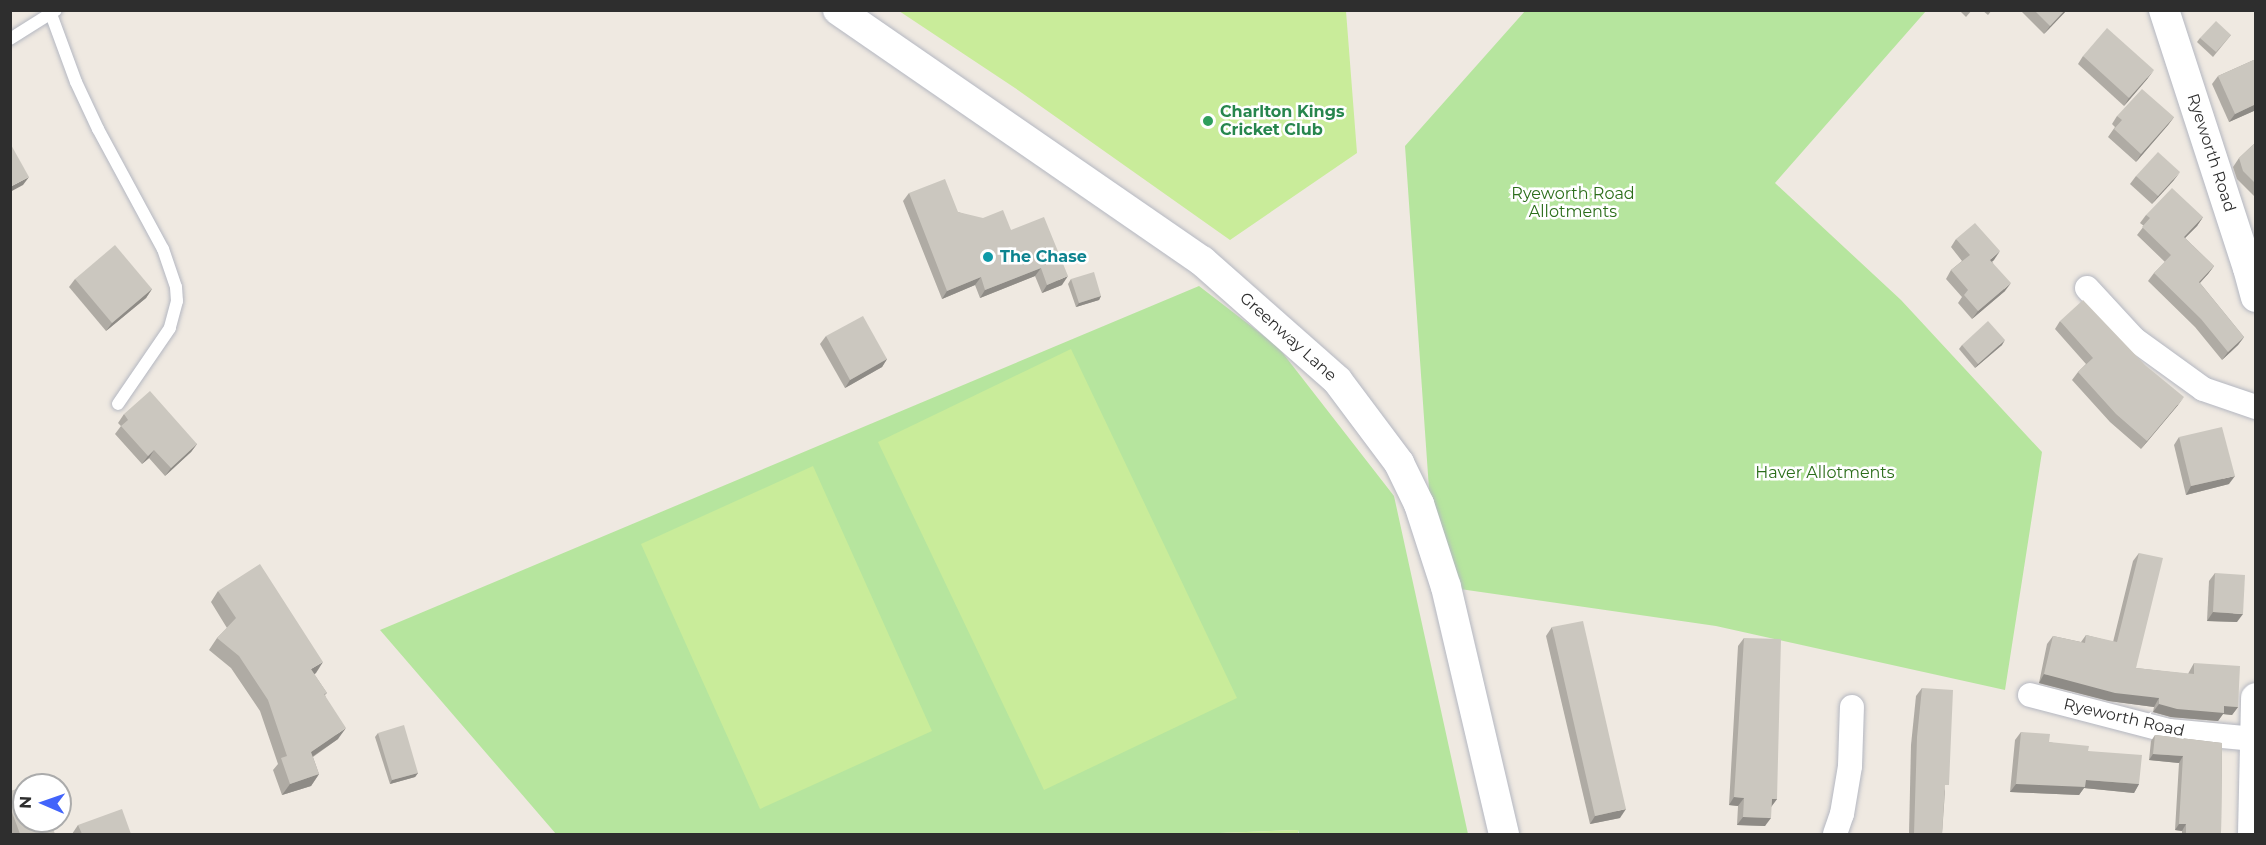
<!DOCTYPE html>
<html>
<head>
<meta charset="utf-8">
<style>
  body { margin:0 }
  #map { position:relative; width:2266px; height:845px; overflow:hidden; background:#efe9e1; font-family:Montserrat,sans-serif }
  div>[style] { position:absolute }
  .green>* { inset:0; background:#b6e59e }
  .pitch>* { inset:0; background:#c9ec9a }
  .roads { filter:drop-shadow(0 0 2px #b4b7c1) drop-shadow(0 0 2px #b4b7c1) }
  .service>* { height:12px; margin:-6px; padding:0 6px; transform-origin:6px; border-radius:6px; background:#fff }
  .minor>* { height:24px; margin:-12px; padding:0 12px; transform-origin:12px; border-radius:12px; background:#fff }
  .tertiary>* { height:30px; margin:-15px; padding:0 15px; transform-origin:15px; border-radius:15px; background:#fff }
  .wall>* { inset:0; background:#afaba4 }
  .shaded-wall>* { inset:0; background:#8e8b86 }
  .building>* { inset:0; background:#cbc7bf }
  .dots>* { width:16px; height:16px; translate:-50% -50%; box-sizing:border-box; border:3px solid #fff; border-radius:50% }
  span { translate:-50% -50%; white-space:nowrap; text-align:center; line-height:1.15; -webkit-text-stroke:5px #fff; paint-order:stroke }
  .leisure-label { font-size:16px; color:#27864d; font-weight:700 }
  .left { translate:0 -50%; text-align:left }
  .street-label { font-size:16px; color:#2e2e2e }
  .park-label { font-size:16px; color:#2c6e1b }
  .culture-label { font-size:16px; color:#0d838f; font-weight:700 }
  .frame { position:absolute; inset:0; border:12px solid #2e2e2e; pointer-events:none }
  .north { position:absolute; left:12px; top:773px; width:60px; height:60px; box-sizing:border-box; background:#fff; border:2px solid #ababab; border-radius:50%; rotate:272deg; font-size:16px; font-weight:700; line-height:24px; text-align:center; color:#2e2e2e }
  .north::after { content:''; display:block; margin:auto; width:21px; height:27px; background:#4264fb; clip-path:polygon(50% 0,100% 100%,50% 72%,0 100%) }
</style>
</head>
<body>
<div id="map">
  <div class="green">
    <i style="clip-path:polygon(1525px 11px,1926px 11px,1775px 183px,1901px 300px,2042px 452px,2005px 690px,1716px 626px,1446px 587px,1433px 546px,1405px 146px)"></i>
    <i style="clip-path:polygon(1199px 286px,1278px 347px,1394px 496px,1468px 834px,1299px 834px,1298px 830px,1194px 834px,556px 834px,380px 630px)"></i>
  </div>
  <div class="pitch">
    <i style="clip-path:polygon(899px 11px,1346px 11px,1357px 153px,1230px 240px,1015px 88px)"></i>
    <i style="clip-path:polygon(1071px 349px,1237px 698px,1044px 790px,878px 442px)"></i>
    <i style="clip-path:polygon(813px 466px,932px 731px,760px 809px,641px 544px)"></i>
    <i style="clip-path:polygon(1298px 830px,1298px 834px,1194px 834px)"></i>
  </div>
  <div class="roads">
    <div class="service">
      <i style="left:51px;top:14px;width:72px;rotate:69.8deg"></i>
      <i style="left:76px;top:82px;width:52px;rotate:64.9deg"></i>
      <i style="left:98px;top:129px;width:136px;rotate:61.6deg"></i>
      <i style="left:163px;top:249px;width:40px;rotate:71.1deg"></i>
      <i style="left:176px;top:287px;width:14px;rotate:86deg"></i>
      <i style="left:177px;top:301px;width:28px;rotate:105deg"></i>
      <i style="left:170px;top:328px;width:92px;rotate:124.4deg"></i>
      <i style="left:10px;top:39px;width:54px;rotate:-32.2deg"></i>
    </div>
    <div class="minor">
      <i style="left:2087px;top:288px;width:69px;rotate:47.3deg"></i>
      <i style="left:2134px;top:339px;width:85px;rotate:35.9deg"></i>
      <i style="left:2203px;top:389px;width:56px;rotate:18.8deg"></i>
      <i style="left:2030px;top:695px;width:144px;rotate:14.5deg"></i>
      <i style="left:2169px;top:731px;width:86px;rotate:5.3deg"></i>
      <i style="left:1835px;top:834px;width:21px;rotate:-71deg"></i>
      <i style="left:1842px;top:814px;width:49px;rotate:-80.5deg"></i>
      <i style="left:1850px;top:766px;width:59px;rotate:-88.1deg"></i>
    </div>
    <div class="tertiary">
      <i style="left:838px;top:10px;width:442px;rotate:34.6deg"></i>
      <i style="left:1202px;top:261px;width:180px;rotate:41.4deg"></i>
      <i style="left:1337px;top:380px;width:104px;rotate:53.2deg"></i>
      <i style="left:1399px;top:463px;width:46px;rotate:64deg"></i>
      <i style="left:1419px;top:504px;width:87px;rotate:72deg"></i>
      <i style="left:1446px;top:587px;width:254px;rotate:76.8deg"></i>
      <i style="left:2164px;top:10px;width:271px;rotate:72deg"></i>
      <i style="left:2248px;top:268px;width:30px;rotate:75deg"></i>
      <i style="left:2253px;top:834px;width:136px;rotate:-88.7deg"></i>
    </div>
  </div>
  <div class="wall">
    <i style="clip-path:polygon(1959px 10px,1972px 10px,1966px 17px)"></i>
    <i style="clip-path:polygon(1982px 10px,1992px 10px,1988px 15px)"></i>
    <i style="clip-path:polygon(2020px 10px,2067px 10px,2044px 34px)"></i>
    <i style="clip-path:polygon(2231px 35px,2213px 57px,2197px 42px,2200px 38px)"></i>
    <i style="clip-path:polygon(2083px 56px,2148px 78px,2124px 106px,2078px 64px)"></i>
    <i style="clip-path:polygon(2256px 59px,2256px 110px,2229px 122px,2212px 84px,2218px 76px)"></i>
    <i style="clip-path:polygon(2117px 116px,2174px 117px,2168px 125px,2136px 162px,2108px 137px,2115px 127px,2112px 124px)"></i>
    <i style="clip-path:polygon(2256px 142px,2256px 198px,2237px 179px,2233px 167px,2239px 158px)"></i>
    <i style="clip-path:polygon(2136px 176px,2174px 180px,2152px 204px,2130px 184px)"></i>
    <i style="clip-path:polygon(909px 193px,958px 212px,1011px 230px,1062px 285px,1042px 293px,1035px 276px,980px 298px,975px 285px,942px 299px,903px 201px)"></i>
    <i style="clip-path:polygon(2146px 215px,2203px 217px,2197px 226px,2185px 238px,2214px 266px,2208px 274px,2200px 283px,2244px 337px,2238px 345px,2222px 360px,2195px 327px,2148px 281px,2154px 273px,2165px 262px,2137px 235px,2144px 226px,2140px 223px)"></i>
    <i style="clip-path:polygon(1956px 239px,1994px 260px,1992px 261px,2005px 291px,1972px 319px,1958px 303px,1962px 297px,1946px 279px,1951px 270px,1962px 261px,1951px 247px)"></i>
    <i style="clip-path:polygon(75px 279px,152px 289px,146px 298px,106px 331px,69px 287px)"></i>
    <i style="clip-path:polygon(1071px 279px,1101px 296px,1099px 300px,1076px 307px,1068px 284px)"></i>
    <i style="clip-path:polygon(2060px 321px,2178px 405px,2141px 449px,2110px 422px,2072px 380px,2078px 372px,2086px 364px,2055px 329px)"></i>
    <i style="clip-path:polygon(826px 336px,887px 359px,882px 367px,845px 388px,820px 344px)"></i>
    <i style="clip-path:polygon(1962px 345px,2002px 345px,1975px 368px,1959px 349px)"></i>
    <i style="clip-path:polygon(124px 414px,197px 444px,191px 452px,165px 476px,149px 458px,142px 464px,115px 434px,121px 426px,118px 423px)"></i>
    <i style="clip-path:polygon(2179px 437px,2229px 484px,2186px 495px,2174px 445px)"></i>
    <i style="clip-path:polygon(2139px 553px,2136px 668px,2188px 674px,2189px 672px,2194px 663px,2238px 707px,2232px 715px,2223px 714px,2218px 721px,2171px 717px,2153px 712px,2154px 707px,2109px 701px,2039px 683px,2047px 644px,2053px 636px,2081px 642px,2086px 635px,2113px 642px,2133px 561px)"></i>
    <i style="clip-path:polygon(2215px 573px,2237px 622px,2207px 621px,2209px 581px)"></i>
    <i style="clip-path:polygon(218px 591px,316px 673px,314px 674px,327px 693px,325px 695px,338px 739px,313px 757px,319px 774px,311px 786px,282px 795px,273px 770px,278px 764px,260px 711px,231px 668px,209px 650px,217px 638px,227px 628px,211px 602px)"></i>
    <i style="clip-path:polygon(1552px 627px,1620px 818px,1590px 824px,1546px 636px)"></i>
    <i style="clip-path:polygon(1744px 638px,1777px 799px,1771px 807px,1765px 826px,1737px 825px,1738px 806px,1729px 805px,1738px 646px)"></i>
    <i style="clip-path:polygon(1922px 688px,1945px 791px,1942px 834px,1909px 834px,1911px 745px,1916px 696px)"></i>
    <i style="clip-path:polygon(2021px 732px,2049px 742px,2088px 751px,2139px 784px,2134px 793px,2084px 788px,2079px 795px,2010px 792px,2015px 740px)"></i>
    <i style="clip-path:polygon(378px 733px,418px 773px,415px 777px,390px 784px,375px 737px)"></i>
    <i style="clip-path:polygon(2155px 735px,2222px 743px,2221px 834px,2182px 834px,2182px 831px,2175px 830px,2179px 763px,2149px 760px,2151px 741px)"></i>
    <i style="clip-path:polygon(10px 791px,55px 834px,12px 834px,10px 831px)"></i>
    <i style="clip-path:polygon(78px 825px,131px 834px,72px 834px)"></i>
  </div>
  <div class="shaded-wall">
    <i style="clip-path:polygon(2065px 10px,2067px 10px,2044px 34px,2050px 26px)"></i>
    <i style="clip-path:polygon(2154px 70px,2148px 78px,2124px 106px,2129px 98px)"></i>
    <i style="clip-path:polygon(2256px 104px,2256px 110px,2229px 122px,2235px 114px)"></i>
    <i style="clip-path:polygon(2174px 117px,2168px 125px,2136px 162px,2141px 154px)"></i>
    <i style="clip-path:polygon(2180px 172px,2174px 180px,2152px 204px,2158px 196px)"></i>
    <i style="clip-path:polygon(29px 177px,23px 185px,10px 192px,10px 187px)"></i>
    <i style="clip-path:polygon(2203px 217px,2197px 226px,2178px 245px,2184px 237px)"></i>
    <i style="clip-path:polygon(2000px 251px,1994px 260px,1985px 268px,1990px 260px)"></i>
    <i style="clip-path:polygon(2214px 266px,2208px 274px,2193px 290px,2199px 282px)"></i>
    <i style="clip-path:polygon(1041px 268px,1035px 276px,980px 298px,985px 290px)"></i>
    <i style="clip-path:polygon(1068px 276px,1062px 285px,1042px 293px,1047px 285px)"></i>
    <i style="clip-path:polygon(981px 277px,975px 285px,942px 299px,947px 291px)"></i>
    <i style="clip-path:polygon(2011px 283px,2005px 291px,1972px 319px,1978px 311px)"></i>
    <i style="clip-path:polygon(152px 289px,146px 298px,106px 331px,112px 323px)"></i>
    <i style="clip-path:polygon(1101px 296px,1099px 300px,1076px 307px,1079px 303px)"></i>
    <i style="clip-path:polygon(2244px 337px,2238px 345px,2222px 360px,2228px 352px)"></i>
    <i style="clip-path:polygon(2005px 340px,2002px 345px,1975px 368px,1978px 364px)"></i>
    <i style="clip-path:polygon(887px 359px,882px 367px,845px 388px,850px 380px)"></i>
    <i style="clip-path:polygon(2184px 397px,2178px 405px,2141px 449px,2147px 441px)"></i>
    <i style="clip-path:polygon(197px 444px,191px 452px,165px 476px,171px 468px)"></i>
    <i style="clip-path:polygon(154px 450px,149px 458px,142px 464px,148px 456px)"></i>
    <i style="clip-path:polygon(2235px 476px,2229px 484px,2186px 495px,2191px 486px)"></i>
    <i style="clip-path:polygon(2213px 612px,2243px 614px,2237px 622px,2207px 621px)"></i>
    <i style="clip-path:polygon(323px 662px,316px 673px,303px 681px,311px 669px)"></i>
    <i style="clip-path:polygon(2044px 674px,2159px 698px,2154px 707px,2109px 701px,2039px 683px)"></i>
    <i style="clip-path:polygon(2159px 704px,2224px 706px,2238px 707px,2232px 715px,2223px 714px,2218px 721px,2171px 717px,2153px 712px)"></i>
    <i style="clip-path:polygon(346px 728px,338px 739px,303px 763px,311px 752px)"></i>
    <i style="clip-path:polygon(2153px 754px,2183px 756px,2179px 763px,2149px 760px)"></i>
    <i style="clip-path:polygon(418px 773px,415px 777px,390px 784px,392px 780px)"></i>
    <i style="clip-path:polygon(319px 774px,311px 786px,282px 795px,290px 784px)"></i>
    <i style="clip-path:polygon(2086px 780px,2139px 784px,2134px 793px,2084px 788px,2079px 795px,2010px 792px,2016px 784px)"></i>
    <i style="clip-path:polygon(1734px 797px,1744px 798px,1738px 806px,1729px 805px)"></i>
    <i style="clip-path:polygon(1772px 799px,1777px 799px,1771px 807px)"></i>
    <i style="clip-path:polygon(1626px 809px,1620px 818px,1590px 824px,1595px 816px)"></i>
    <i style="clip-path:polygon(1743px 817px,1771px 818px,1765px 826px,1737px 825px)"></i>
    <i style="clip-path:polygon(2179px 824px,2186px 824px,2182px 831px,2175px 830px)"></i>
  </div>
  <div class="building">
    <i style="clip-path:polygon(2034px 10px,2065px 10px,2050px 26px)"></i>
    <i style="clip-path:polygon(2216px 21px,2231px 35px,2216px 52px,2200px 38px)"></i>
    <i style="clip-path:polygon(2107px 28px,2154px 70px,2129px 98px,2083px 56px)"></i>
    <i style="clip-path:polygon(2256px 59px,2256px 104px,2235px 114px,2218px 76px)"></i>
    <i style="clip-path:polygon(2142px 89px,2174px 117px,2141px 154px,2114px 129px,2122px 120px,2117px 116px)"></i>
    <i style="clip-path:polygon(2256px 142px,2256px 184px,2243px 171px,2239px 158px)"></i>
    <i style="clip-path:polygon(10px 143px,29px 177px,10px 187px)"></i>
    <i style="clip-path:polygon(2158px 152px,2180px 172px,2158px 196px,2136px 176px)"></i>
    <i style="clip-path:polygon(945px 179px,958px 212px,983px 218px,1003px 210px,1011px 230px,1044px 217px,1068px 276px,1047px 285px,1041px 268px,985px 290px,981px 277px,947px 291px,909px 193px)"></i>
    <i style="clip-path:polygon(2172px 188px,2203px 217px,2184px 237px,2214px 266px,2199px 282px,2244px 337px,2228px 352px,2201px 319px,2154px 273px,2171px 255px,2142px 227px,2150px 218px,2146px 215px)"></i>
    <i style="clip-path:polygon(1975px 223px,2000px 251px,1990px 260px,2011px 283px,1978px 311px,1964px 295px,1968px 290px,1951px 270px,1970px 255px,1956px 239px)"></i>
    <i style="clip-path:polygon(115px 245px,152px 289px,112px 323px,75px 279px)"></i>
    <i style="clip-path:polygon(1094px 272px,1101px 296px,1079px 303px,1071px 279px)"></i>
    <i style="clip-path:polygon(2083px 300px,2145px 365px,2184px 397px,2147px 441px,2116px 414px,2078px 372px,2093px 358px,2060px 321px)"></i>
    <i style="clip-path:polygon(863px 316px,887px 359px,850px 380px,826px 336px)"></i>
    <i style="clip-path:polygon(1988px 321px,2005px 340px,1978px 364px,1962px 345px)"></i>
    <i style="clip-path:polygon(150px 391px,197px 444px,171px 468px,154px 450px,148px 456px,121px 426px,128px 420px,124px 414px)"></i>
    <i style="clip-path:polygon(2222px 427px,2235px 476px,2191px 486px,2179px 437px)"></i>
    <i style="clip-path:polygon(2139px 553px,2163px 558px,2136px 668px,2194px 674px,2194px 663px,2240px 666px,2238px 707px,2224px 706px,2224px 713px,2177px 709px,2159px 704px,2159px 698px,2115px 693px,2044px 674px,2053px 636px,2085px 643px,2086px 635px,2117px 642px)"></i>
    <i style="clip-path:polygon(260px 564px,323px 662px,311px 669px,327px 693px,324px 694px,346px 728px,311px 752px,319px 774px,290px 784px,281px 758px,287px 756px,268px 700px,239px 656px,217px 638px,236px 618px,218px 591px)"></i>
    <i style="clip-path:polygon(2215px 573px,2245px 575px,2243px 614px,2213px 612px)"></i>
    <i style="clip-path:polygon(1583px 621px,1626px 809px,1595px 816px,1552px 627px)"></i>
    <i style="clip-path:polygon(1744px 638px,1781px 639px,1777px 799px,1772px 799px,1771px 818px,1743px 817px,1744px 798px,1734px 797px)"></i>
    <i style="clip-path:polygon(1922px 688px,1953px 690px,1949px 785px,1945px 785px,1942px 834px,1914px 834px,1917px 737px)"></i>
    <i style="clip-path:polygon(404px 725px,418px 773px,392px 780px,378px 733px)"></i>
    <i style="clip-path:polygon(2021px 732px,2050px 734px,2049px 742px,2089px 746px,2088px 751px,2142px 755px,2139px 784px,2086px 780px,2085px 787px,2016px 784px)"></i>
    <i style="clip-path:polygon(2155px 735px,2222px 743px,2221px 834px,2186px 834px,2186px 824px,2179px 824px,2183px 756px,2153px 754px)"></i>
    <i style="clip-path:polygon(37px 782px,38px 785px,28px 785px)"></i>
    <i style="clip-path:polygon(24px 787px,24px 821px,50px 821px,55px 834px,20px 834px,10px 807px,10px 791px)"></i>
    <i style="clip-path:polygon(122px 809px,131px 834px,82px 834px,78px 825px)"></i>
  </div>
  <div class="dots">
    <i style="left:1208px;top:121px;background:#2e9e5b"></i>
    <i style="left:988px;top:257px;background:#0f9aa8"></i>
  </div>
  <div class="leisure-label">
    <span class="left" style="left:1220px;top:121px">Charlton Kings<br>Cricket Club</span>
  </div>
  <div class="street-label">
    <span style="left:2211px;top:153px;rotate:72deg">Ryeworth Road</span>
    <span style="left:1288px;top:337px;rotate:42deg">Greenway Lane</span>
    <span style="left:2124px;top:718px;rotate:13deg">Ryeworth Road</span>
  </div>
  <div class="park-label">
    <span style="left:1573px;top:203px">Ryeworth Road<br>Allotments</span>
    <span style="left:1825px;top:473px">Haver Allotments</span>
  </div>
  <div class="culture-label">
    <span class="left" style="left:1000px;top:257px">The Chase</span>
  </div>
  <div class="frame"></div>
  <div class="north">N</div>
</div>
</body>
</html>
